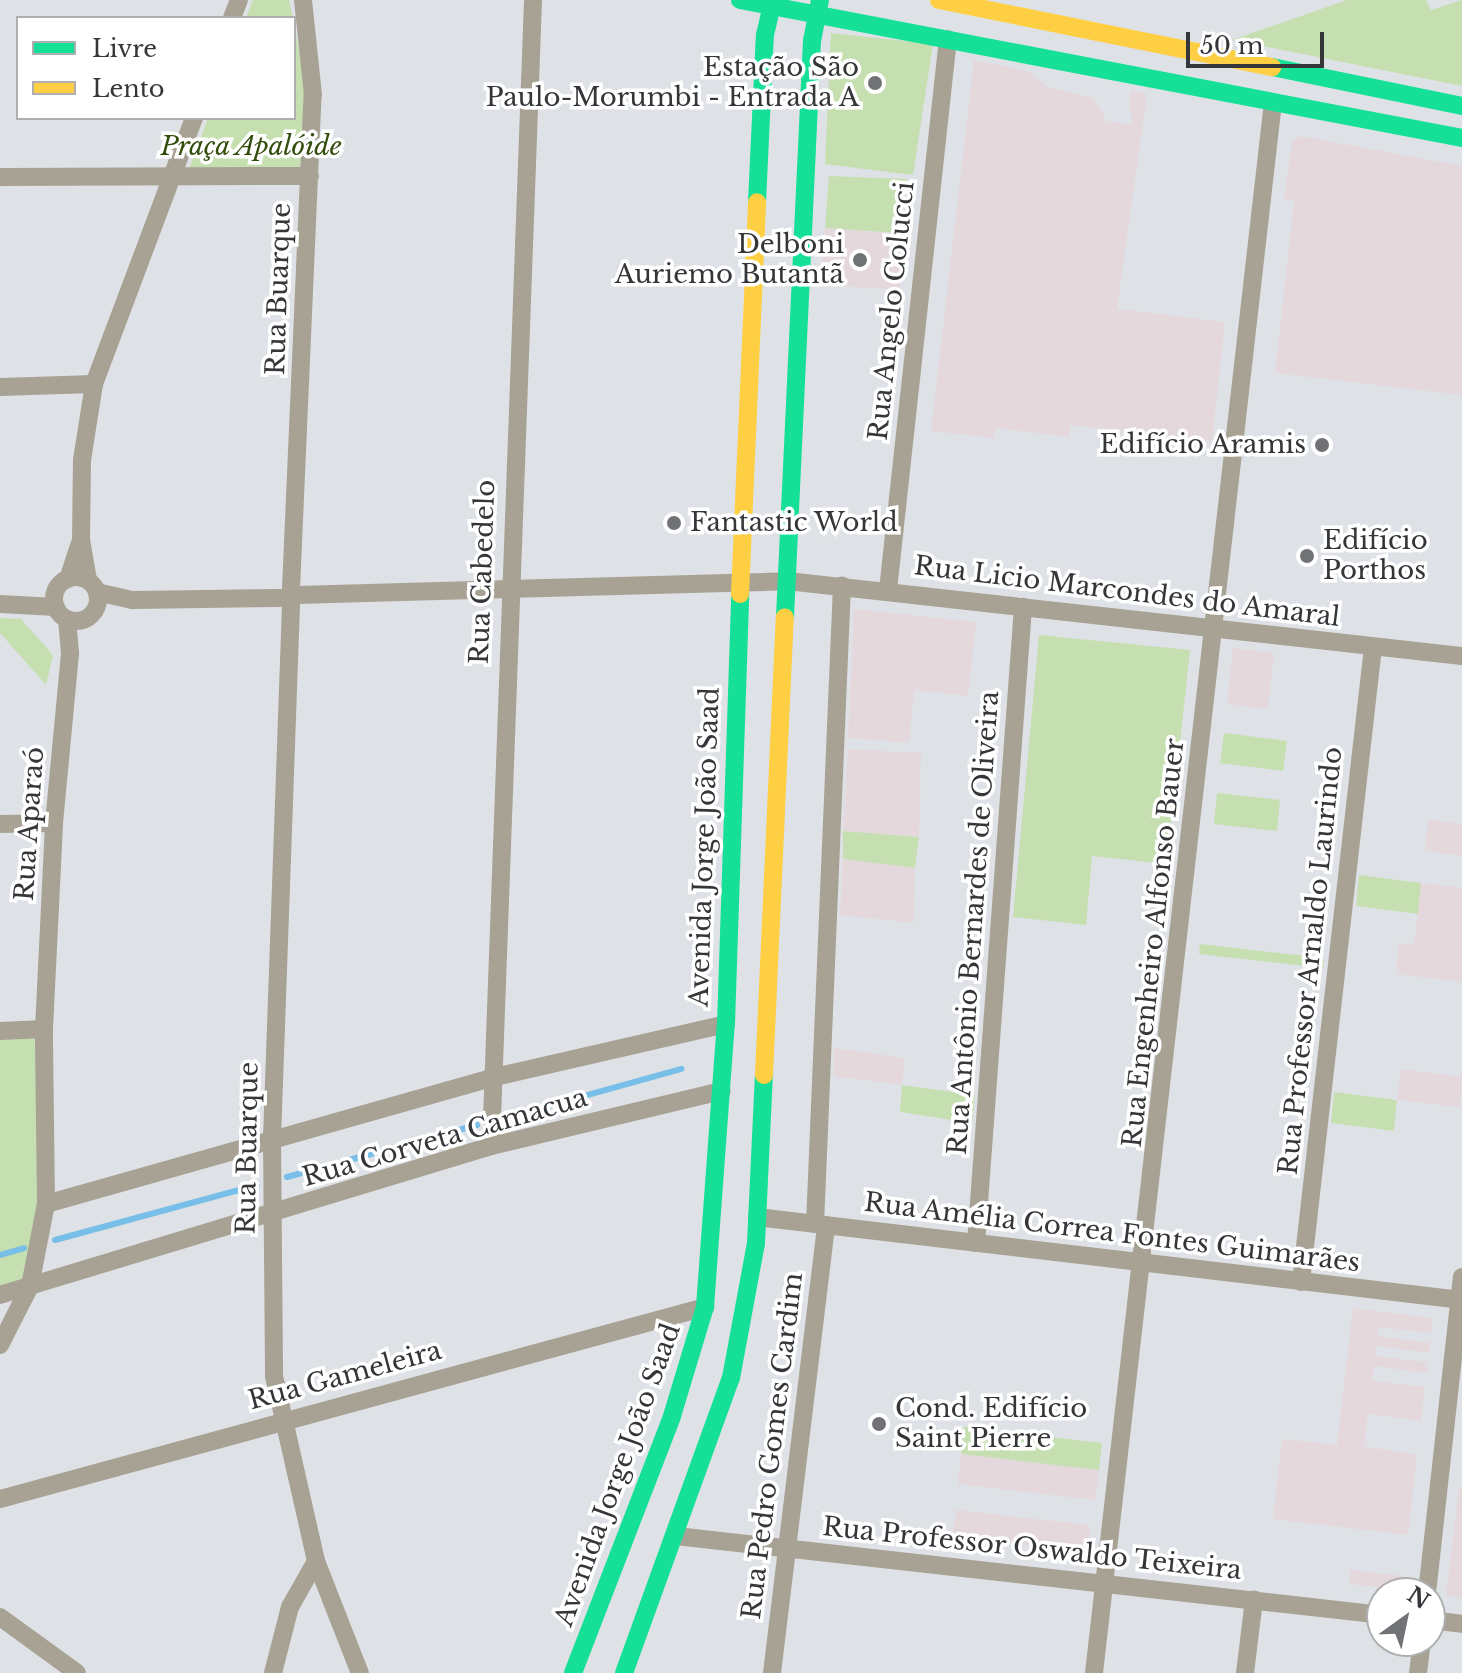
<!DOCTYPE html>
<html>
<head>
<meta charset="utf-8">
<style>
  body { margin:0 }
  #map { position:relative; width:1462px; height:1673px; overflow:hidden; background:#dee2e6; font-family:"Libre Baskerville",serif }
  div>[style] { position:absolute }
  .commercial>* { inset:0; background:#e5d8dd }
  .green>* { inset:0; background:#c6dfb0 }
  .stream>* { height:6px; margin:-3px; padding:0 3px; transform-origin:3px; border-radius:3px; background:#77bee8 }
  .street>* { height:18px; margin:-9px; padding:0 9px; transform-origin:9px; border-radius:9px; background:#a8a294 }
  .street>.ring { margin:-9px; padding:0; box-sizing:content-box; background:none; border:18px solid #a8a294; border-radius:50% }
  .fast>* { height:18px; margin:-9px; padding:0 9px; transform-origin:9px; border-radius:9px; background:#16e098 }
  .slow>* { height:18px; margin:-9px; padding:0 9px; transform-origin:9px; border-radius:9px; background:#ffcf43 }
  .dots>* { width:22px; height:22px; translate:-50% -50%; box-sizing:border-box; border:4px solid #fff; border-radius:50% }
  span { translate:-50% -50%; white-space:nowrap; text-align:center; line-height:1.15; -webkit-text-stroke:7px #fff; paint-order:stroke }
  .poi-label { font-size:26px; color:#343639 }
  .right { translate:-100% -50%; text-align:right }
  .left { translate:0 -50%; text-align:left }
  .park-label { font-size:26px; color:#334d0c; font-style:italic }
  .street-label { font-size:26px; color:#343639 }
  .legend { position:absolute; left:16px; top:16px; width:280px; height:104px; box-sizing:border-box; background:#fff; border:2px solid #aeafb0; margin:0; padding:10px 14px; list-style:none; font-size:24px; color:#343639 }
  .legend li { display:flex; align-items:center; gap:16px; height:40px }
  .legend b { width:40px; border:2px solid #aeafb0 }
  .north { position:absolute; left:1366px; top:1577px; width:80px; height:80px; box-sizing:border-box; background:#fff; border:2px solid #aeafb0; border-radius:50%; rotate:33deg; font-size:22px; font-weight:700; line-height:32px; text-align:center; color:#343639 }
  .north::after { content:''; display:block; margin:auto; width:28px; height:36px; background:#707276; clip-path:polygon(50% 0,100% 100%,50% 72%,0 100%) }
  .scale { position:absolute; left:1186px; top:32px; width:138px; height:36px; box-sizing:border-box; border:4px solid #343639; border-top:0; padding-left:10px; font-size:24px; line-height:28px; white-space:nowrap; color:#343639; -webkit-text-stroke:6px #fff; paint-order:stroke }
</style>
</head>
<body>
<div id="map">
  <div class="commercial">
    <i style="clip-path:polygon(974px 60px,1030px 72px,1046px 86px,1094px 98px,1107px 122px,1132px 124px,1129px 96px,1132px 91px,1147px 94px,1117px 309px,1225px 322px,1212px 441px,1071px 425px,1069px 437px,995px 428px,994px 438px,931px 431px)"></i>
    <i style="clip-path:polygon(1301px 136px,1462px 166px,1462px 395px,1275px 373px,1294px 201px,1284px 199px,1292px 141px)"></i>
    <i style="clip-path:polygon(825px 228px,905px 234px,900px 290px,821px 285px)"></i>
    <i style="clip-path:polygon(854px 609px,976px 622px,968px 696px,914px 690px,909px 743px,848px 738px)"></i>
    <i style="clip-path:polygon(1233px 648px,1274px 653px,1268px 709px,1227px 704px)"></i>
    <i style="clip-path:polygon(848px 749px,921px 753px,919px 837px,843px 831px)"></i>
    <i style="clip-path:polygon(1428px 820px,1462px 824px,1462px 856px,1425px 851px)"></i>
    <i style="clip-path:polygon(843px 859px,915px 868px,914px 923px,840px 915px)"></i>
    <i style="clip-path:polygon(1421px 883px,1462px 888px,1462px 982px,1396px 974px,1399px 943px,1414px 944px)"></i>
    <i style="clip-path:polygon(834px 1048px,905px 1058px,902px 1085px,833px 1076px)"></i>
    <i style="clip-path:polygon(1401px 1069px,1462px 1077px,1460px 1107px,1397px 1100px)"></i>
    <i style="clip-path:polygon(1353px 1308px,1433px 1318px,1431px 1333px,1378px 1327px,1377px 1336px,1430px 1343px,1429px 1353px,1376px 1346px,1375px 1356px,1428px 1362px,1427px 1373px,1374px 1366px,1372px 1381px,1425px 1387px,1421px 1421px,1368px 1414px,1364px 1446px,1417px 1455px,1408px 1535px,1273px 1519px,1282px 1439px,1337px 1445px)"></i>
    <i style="clip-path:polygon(961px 1454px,1099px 1470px,1095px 1500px,958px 1484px)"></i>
    <i style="clip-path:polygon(1459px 1488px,1462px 1488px,1462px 1598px,1446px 1596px)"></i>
    <i style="clip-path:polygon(956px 1510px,1090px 1525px,1087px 1552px,953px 1537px)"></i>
    <i style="clip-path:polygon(1350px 1570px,1404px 1576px,1402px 1590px,1349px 1584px)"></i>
  </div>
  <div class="green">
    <i style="clip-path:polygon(253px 0,289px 0,293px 18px,246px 18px)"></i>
    <i style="clip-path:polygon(1347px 0,1426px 0,1431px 10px,1462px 0,1462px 86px,1232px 40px)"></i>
    <i style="clip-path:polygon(294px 24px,305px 81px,300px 175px,186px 177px,208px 118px,294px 118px)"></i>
    <i style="clip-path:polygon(831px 33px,933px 44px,913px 175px,825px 164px)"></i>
    <i style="clip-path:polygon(829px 176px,906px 179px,899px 233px,825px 228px)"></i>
    <i style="clip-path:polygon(0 618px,21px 619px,48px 649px,53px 656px,46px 685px,0 633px)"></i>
    <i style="clip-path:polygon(1039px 635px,1190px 650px,1167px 864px,1092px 856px,1086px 925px,1013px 917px)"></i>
    <i style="clip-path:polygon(1224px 733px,1287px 741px,1283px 771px,1220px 763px)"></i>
    <i style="clip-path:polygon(1217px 793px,1280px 800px,1277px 831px,1214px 824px)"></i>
    <i style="clip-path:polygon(843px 831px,919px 837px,915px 868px,843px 859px)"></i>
    <i style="clip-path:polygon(1359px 875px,1421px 883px,1418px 914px,1356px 906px)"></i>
    <i style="clip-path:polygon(1200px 944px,1324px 958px,1323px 968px,1199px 954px)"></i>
    <i style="clip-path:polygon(44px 1029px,46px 1139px,30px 1286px,0 1295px,0 1031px)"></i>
    <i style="clip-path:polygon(902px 1085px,975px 1095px,972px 1123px,900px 1112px)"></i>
    <i style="clip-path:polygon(1334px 1092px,1397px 1100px,1394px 1131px,1331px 1123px)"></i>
    <i style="clip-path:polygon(964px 1427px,1102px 1443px,1099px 1470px,961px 1454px)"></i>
  </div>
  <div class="stream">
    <i style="left:508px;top:1117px;width:180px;rotate:-15.5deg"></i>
    <i style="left:287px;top:1177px;width:197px;rotate:-15.3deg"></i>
    <i style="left:55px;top:1240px;width:209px;rotate:-15.2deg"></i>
    <i style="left:0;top:1255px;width:25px;rotate:-16deg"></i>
  </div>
  <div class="street">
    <i style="left:232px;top:18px;width:19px;rotate:-69deg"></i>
    <i style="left:0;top:177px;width:310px;rotate:-0.2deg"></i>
    <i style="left:0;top:387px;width:94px;rotate:-1.8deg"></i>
    <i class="ring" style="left:54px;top:577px;width:26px;height:26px"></i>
    <i style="left:68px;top:579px;width:41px;rotate:-71.6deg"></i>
    <i style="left:88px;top:580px;width:41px;rotate:-99.9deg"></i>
    <i style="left:81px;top:540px;width:80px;rotate:-89.3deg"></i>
    <i style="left:82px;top:460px;width:77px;rotate:-81deg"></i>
    <i style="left:94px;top:384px;width:284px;rotate:-69.4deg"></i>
    <i style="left:291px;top:589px;width:494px;rotate:-87.5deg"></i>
    <i style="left:313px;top:95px;width:96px;rotate:-96deg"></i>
    <i style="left:888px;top:590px;width:554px;rotate:-83.79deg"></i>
    <i style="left:97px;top:592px;width:37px;rotate:13deg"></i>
    <i style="left:133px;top:600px;width:148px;rotate:-0.8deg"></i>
    <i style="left:297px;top:595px;width:490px;rotate:-1.6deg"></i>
    <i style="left:787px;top:581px;width:679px;rotate:6.34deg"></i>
    <i style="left:0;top:604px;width:56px;rotate:3.1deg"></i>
    <i style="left:291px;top:605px;width:534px;rotate:92.04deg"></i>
    <i style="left:272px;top:1139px;width:237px;rotate:89.5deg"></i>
    <i style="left:274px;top:1376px;width:190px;rotate:77.2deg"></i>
    <i style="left:316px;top:1561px;width:120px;rotate:68.6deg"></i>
    <i style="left:0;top:824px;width:54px;rotate:-1.1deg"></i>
    <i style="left:0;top:1031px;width:44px;rotate:-2.6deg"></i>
    <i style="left:491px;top:1146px;width:1147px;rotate:-87.9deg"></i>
    <i style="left:46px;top:1204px;width:467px;rotate:-15.8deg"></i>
    <i style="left:495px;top:1077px;width:237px;rotate:-12.9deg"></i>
    <i style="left:757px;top:1217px;width:710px;rotate:6.71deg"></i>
    <i style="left:815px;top:1224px;width:639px;rotate:-87.58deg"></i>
    <i style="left:976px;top:1243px;width:638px;rotate:-85.77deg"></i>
    <i style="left:1301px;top:1282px;width:639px;rotate:-83.53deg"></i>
    <i style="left:0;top:1295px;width:513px;rotate:-16.88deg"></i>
    <i style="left:491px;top:1146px;width:237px;rotate:-13.4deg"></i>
    <i style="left:0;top:1345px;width:66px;rotate:-63deg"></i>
    <i style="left:30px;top:1286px;width:84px;rotate:-79deg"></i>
    <i style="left:46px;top:1204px;width:175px;rotate:-90.7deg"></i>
    <i style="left:44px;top:1029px;width:206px;rotate:-87.2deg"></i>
    <i style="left:54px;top:823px;width:171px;rotate:-84.6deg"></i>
    <i style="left:70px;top:653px;width:34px;rotate:-95deg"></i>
    <i style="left:0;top:1499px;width:731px;rotate:-15.23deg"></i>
    <i style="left:676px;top:1536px;width:710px;rotate:6.38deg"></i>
    <i style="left:1427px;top:1593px;width:318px;rotate:-83.7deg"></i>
    <i style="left:0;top:1617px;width:95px;rotate:36deg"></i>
    <i style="left:1430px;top:1620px;width:32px;rotate:7deg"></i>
    <i style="left:273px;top:1673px;width:68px;rotate:-75.6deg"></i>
    <i style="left:290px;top:1607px;width:53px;rotate:-60.5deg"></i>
    <i style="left:772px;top:1673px;width:451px;rotate:-83.1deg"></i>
    <i style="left:1094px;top:1673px;width:1581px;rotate:-83.5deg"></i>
    <i style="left:1245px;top:1673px;width:74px;rotate:-83deg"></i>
    <i style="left:1418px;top:1673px;width:32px;rotate:-83deg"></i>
  </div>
  <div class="fast">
    <i style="left:740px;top:0;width:735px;rotate:10.82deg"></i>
    <i style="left:1272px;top:67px;width:194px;rotate:11.6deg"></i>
    <i style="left:757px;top:202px;width:167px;rotate:-87.3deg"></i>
    <i style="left:765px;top:35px;width:36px;rotate:-77deg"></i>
    <i style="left:785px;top:617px;width:577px;rotate:-87.32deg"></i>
    <i style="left:812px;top:41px;width:42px;rotate:-79deg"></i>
    <i style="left:573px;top:1673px;width:275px;rotate:-68.9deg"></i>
    <i style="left:672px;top:1416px;width:114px;rotate:-73.2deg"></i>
    <i style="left:705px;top:1307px;width:284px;rotate:-85.8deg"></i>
    <i style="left:726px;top:1024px;width:430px;rotate:-88.1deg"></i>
    <i style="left:624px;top:1673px;width:314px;rotate:-70.1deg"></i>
    <i style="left:731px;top:1378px;width:137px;rotate:-79.5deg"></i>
    <i style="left:756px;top:1243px;width:168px;rotate:-87.3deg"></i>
  </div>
  <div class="slow">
    <i style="left:939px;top:0;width:340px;rotate:11.4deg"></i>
    <i style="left:740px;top:594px;width:392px;rotate:-87.5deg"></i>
    <i style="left:764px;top:1075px;width:458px;rotate:-87.4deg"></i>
  </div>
  <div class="dots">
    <i style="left:875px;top:83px;background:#707276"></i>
    <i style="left:860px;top:260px;background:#707276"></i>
    <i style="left:1322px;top:445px;background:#707276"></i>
    <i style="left:674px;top:523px;background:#707276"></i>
    <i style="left:1307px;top:556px;background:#707276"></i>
    <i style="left:879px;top:1424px;background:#707276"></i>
  </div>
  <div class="poi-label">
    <span class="right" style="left:859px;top:83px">Estação São<br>Paulo-Morumbi - Entrada A</span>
    <span class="right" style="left:844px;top:260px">Delboni<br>Auriemo Butantã</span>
    <span class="right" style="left:1306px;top:445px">Edifício Aramis</span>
    <span class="left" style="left:690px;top:523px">Fantastic World</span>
    <span class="left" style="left:1323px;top:556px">Edifício<br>Porthos</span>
    <span class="left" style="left:895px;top:1424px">Cond. Edifício<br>Saint Pierre</span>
  </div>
  <div class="park-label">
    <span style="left:251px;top:147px">Praça Apalóide</span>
  </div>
  <div class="street-label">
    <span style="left:279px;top:289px;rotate:-88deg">Rua Buarque</span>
    <span style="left:892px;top:311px;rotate:-84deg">Rua Angelo Colucci</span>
    <span style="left:483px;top:572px;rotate:-88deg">Rua Cabedelo</span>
    <span style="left:1127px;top:592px;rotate:7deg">Rua Licio Marcondes do Amaral</span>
    <span style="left:30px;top:824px;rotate:-86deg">Rua Aparaó</span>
    <span style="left:705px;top:847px;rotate:-88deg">Avenida Jorge João Saad</span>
    <span style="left:974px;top:923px;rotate:-86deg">Rua Antônio Bernardes de Oliveira</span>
    <span style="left:1154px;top:943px;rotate:-84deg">Rua Engenheiro Alfonso Bauer</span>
    <span style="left:1311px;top:961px;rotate:-84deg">Rua Professor Arnaldo Laurindo</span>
    <span style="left:445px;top:1138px;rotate:-16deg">Rua Corveta Camacua</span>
    <span style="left:248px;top:1148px;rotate:-89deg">Rua Buarque</span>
    <span style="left:1112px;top:1233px;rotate:7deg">Rua Amélia Correa Fontes Guimarães</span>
    <span style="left:345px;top:1376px;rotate:-15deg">Rua Gameleira</span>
    <span style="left:773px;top:1446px;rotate:-83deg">Rua Pedro Gomes Cardim</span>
    <span style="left:618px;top:1475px;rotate:-70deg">Avenida Jorge João Saad</span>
    <span style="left:1032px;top:1549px;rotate:6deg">Rua Professor Oswaldo Teixeira</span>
  </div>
  <ul class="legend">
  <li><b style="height:10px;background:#16e098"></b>Livre</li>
  <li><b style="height:10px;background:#ffcf43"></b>Lento</li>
  </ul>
  <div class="north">N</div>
  <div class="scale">50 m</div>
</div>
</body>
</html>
